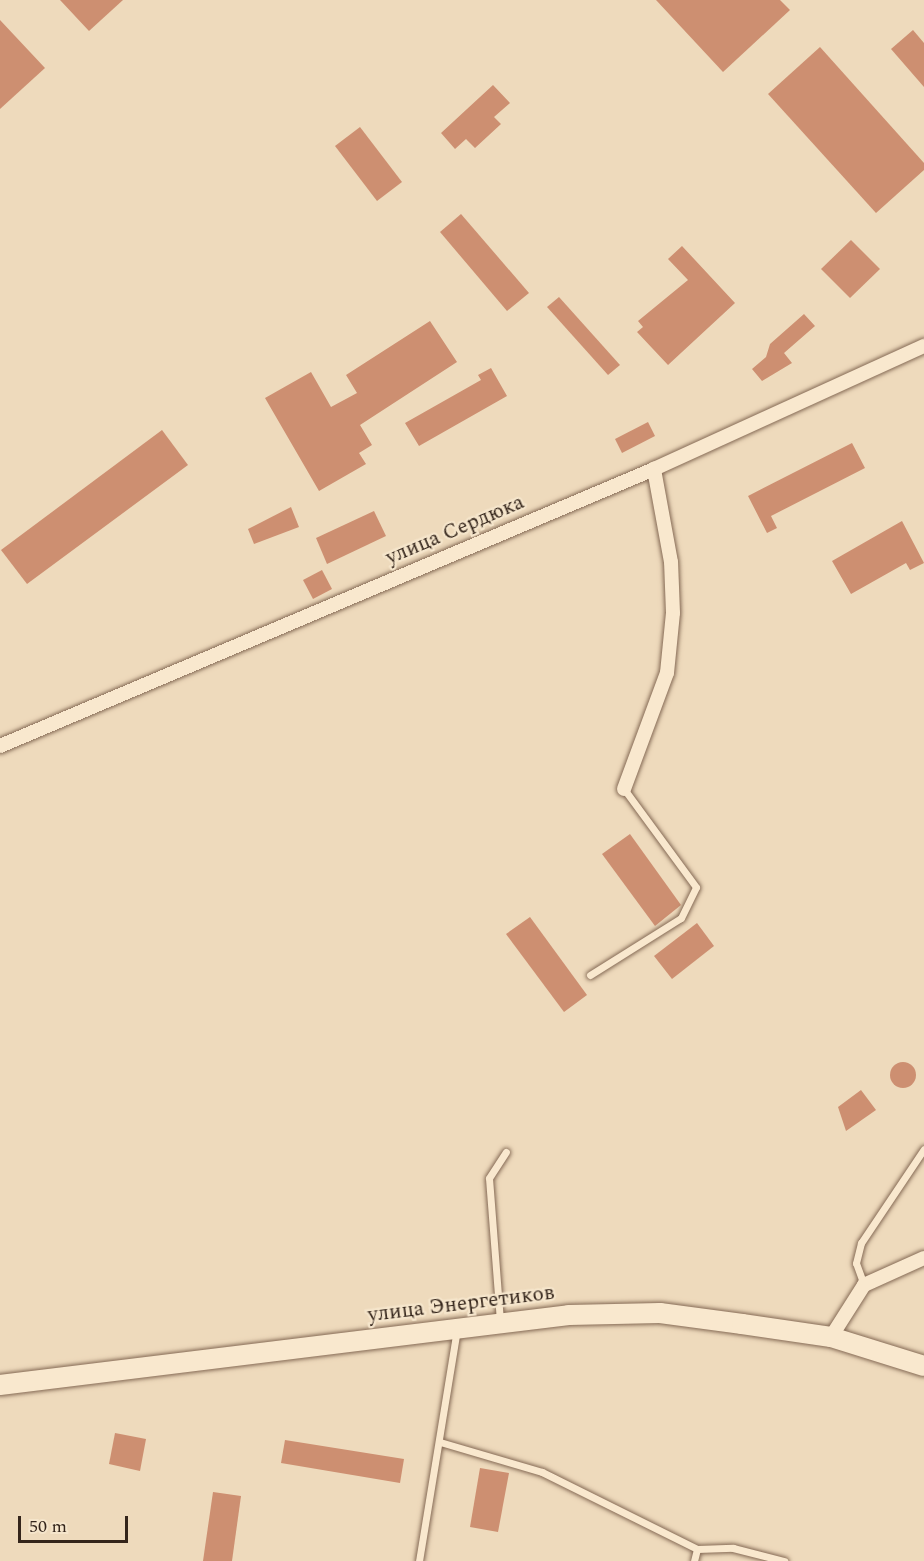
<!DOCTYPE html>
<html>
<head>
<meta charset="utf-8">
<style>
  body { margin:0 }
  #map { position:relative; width:924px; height:1561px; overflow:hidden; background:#eedabc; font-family:Spectral,serif }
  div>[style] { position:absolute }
  .building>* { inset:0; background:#cd8f71 }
  .round { border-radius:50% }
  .roads { filter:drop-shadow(0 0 2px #856a55) drop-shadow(0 0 2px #856a55) }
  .service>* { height:7px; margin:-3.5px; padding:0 3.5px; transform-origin:3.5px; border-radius:3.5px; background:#f9e8ce }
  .minor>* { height:14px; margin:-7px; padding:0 7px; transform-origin:7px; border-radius:7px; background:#f9e8ce }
  .secondary>* { height:20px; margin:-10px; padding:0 10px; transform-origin:10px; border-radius:10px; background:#f9e8ce }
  span { translate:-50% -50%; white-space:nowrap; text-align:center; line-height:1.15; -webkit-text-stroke:4.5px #f5e5cb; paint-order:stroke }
  .street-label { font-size:21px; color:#34251b }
  .scale { position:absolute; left:18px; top:1516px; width:110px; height:27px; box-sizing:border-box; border:3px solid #34251b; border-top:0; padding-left:8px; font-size:18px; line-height:21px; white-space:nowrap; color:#34251b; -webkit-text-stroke:4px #f5e5cb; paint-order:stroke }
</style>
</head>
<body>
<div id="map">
  <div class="building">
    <i style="clip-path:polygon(60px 0,123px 0,89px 31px)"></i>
    <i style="clip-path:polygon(656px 0,780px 0,790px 10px,723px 72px)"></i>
    <i style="clip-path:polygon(0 20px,45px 68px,0 109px)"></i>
    <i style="clip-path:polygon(913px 30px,924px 43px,924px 87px,891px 49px)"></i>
    <i style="clip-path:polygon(820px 47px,924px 163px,924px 170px,876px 213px,768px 94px)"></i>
    <i style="clip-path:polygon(493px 85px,510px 103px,494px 117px,501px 124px,475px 148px,466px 139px,455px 149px,441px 133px)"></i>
    <i style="clip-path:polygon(360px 127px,402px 182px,377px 201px,335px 146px)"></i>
    <i style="clip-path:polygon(461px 214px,529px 293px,507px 311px,440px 232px)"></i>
    <i style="clip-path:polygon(851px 240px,880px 269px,850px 298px,821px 269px)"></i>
    <i style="clip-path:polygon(682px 246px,735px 303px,668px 365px,637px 332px,643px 327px,638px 321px,688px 280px,668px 259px)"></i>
    <i style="clip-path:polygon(559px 297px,620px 365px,608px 375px,547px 307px)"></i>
    <i style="clip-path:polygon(804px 314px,815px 326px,784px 353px,792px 363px,762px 381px,752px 369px,766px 357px,770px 344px)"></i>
    <i style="clip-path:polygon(430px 321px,457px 362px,360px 425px,372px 445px,359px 453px,366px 464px,319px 491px,265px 398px,311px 372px,331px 407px,357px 393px,346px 375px)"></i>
    <i style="clip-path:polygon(491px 368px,507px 396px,419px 446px,405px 423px,481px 380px,478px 375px)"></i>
    <i style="clip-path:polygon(648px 422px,655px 436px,622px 453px,615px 439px)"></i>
    <i style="clip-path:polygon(162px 430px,188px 465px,27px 584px,1px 550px)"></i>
    <i style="clip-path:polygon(852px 443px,865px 468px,771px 516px,777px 528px,767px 533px,748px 496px)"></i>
    <i style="clip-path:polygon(291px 507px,299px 527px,254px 544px,248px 529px)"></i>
    <i style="clip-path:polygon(374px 511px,386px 536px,327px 564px,316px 538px)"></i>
    <i style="clip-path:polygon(902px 521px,924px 563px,910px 570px,906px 563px,851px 594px,832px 561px)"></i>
    <i style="clip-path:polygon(322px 570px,332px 589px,313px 599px,303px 580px)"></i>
    <i style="clip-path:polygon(630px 834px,681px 905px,655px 926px,602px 854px)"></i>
    <i style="clip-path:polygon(530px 917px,587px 995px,564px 1012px,506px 934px)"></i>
    <i style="clip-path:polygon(697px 923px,714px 946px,672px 979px,654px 956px)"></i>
    <i class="round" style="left:890px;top:1062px;width:26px;height:26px"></i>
    <i style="clip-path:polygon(861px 1090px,876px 1110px,846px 1131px,838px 1107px)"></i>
    <i style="clip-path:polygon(115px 1433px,146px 1439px,140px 1471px,109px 1464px)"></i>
    <i style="clip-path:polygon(285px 1440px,404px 1459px,400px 1483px,281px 1463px)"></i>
    <i style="clip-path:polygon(480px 1468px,509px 1473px,498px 1532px,470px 1527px)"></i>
    <i style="clip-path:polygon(213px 1492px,241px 1496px,232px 1561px,203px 1561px)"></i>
  </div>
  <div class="roads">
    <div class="service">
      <i style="left:590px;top:975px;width:107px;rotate:-32.1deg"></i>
      <i style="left:681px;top:918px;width:34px;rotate:-64deg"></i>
      <i style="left:696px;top:887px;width:122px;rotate:-126.3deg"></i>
      <i style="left:864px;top:1285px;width:23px;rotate:-110deg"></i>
      <i style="left:856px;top:1263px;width:21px;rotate:-76deg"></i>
      <i style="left:861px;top:1243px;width:113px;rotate:-56.2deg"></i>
      <i style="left:500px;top:1321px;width:143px;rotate:-94.4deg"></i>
      <i style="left:489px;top:1178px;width:31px;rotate:-57deg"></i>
      <i style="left:440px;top:1442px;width:106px;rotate:16.4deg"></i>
      <i style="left:542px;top:1472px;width:173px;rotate:26.4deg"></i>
      <i style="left:697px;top:1549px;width:12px;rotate:104deg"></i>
      <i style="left:697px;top:1549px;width:36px;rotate:-2deg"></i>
      <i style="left:733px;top:1548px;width:53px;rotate:14.3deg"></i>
      <i style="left:419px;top:1561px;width:234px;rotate:-80.7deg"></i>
    </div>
    <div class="minor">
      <i style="left:0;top:746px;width:710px;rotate:-22.95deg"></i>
      <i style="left:654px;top:469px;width:297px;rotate:-24.5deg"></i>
      <i style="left:624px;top:789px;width:124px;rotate:-69.7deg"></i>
      <i style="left:667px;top:673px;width:60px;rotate:-84.3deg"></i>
      <i style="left:673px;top:613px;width:51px;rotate:-92.2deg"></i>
      <i style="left:671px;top:562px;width:95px;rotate:-100.4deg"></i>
      <i style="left:831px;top:1337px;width:62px;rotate:-57.6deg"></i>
      <i style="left:864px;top:1285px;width:66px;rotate:-24.2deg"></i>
    </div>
    <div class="secondary">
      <i style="left:0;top:1385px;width:573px;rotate:-7.01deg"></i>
      <i style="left:569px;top:1315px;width:91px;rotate:-1.3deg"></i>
      <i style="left:660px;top:1313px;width:83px;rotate:7.6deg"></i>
      <i style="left:742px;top:1324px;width:90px;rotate:8.3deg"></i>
      <i style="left:831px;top:1337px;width:97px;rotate:17.3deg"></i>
    </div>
  </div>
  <div class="street-label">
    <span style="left:455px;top:530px;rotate:-23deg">улица Сердюка</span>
    <span style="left:461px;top:1304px;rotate:-7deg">улица Энергетиков</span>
  </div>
  <div class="scale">50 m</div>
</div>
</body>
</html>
